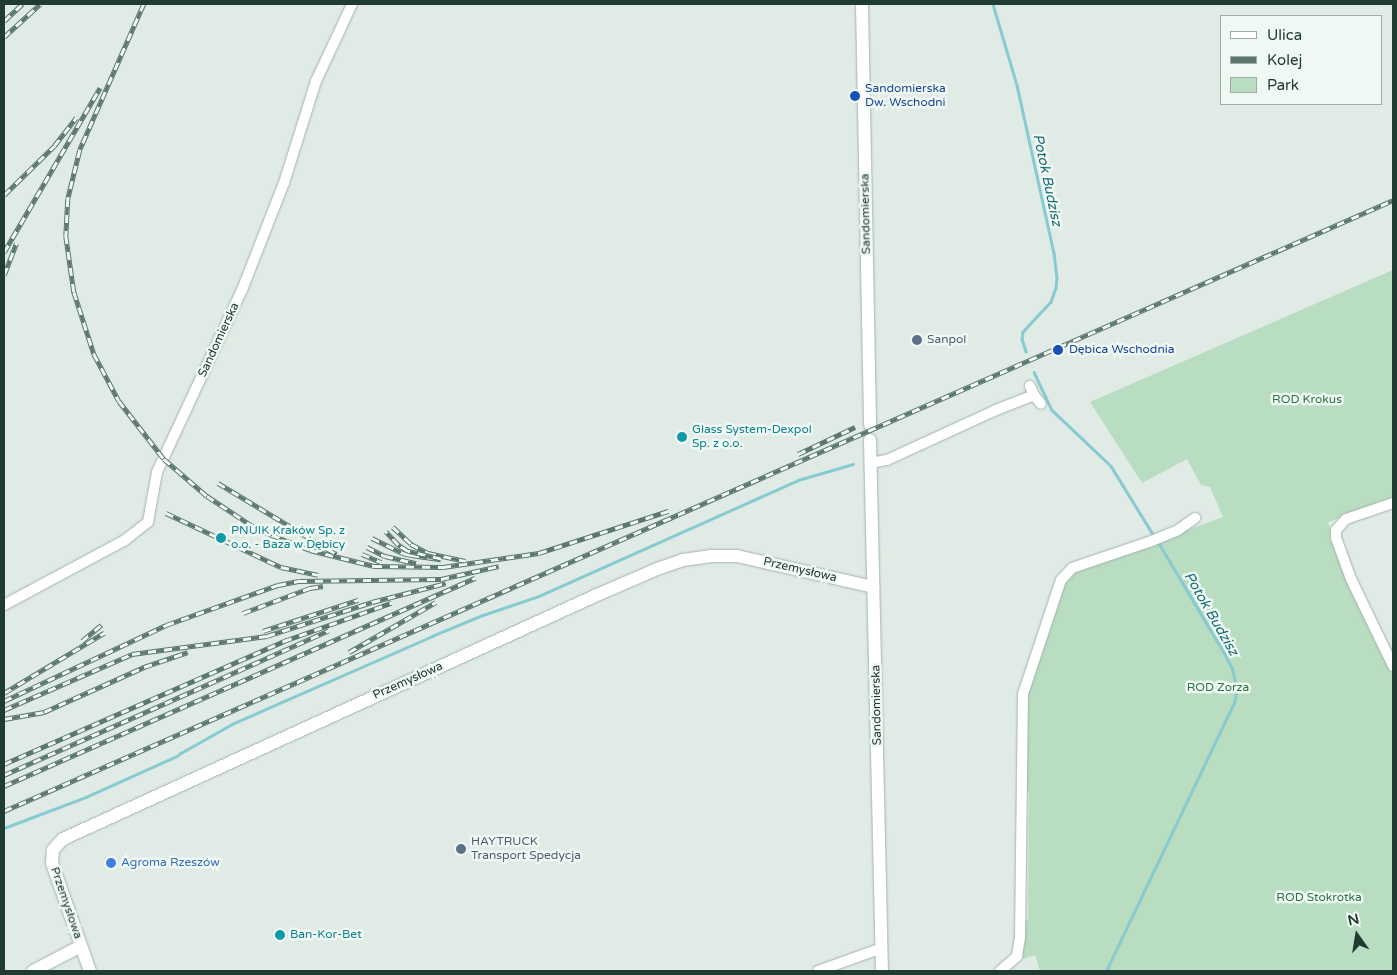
<!DOCTYPE html>
<html>
<head>
<meta charset="utf-8">
<style>
  body { margin:0 }
  #map { position:relative; width:1397px; height:975px; overflow:hidden; background:#e0ebe5; font-family:"Varela Round",sans-serif }
  div>[style] { position:absolute }
  .green>* { inset:0; background:#b8ddc0 }
  .stream>* { height:2.5px; margin:-1.25px; padding:0 1.25px; transform-origin:1.25px; border-radius:1.25px; background:#87cad1 }
  .roads { filter:drop-shadow(0 0 1px #a3b3ac) drop-shadow(0 0 1px #a3b3ac) }
  .minor>* { height:10px; margin:-5px; padding:0 5px; transform-origin:5px; border-radius:5px; background:#fff }
  .tertiary>* { height:12px; margin:-6px; padding:0 6px; transform-origin:6px; border-radius:6px; background:#fff }
  .rail>* { height:4.5px; margin-top:-2.25px; transform-origin:0; background:repeating-linear-gradient(90deg,#f0f8f3 0 8px,#5b776e 0 16px); box-sizing:border-box; border-block:1px solid #5b776e }
  .dots>* { width:14px; height:14px; translate:-50% -50%; box-sizing:border-box; border:2px solid #f0f8f3; border-radius:50% }
  span { translate:-50% -50%; white-space:nowrap; text-align:center; line-height:1.15; -webkit-text-stroke:5px #f0f8f3; paint-order:stroke }
  .transit-label { font-size:12px; color:#164399 }
  .left { translate:0 -50%; text-align:left }
  .street-label { font-size:12px; color:#203b32 }
  .service-label { font-size:12px; color:#4e5e75 }
  .park-label { font-size:12px; color:#2a7342 }
  .culture-label { font-size:12px; color:#0d838f }
  .shop-label { font-size:12px; color:#366cbe }
  .water-label { font-size:14px; color:#1a6e78; font-style:italic }
  .frame { position:absolute; inset:0; border:5px solid #203b32; pointer-events:none }
  .legend { position:absolute; left:1220px; top:15px; width:162px; height:90px; box-sizing:border-box; background:#f0f8f3; border:1px solid #9daca6; margin:0; padding:6px 9px; list-style:none; font-size:15px; color:#203b32 }
  .legend li { display:flex; align-items:center; gap:10px; height:25px }
  .legend b { width:25px; border:1px solid #9daca6 }
  .north { position:absolute; left:1332px; top:910px; width:50px; height:50px; -webkit-text-stroke:4px #f0f8f3; paint-order:stroke; rotate:347deg; font-size:14px; font-weight:700; line-height:20px; text-align:center; color:#203b32 }
  .north::after { content:''; display:block; margin:auto; width:18px; height:22px; background:#203b32; clip-path:polygon(50% 0,100% 100%,50% 72%,0 100%) }
</style>
</head>
<body>
<div id="map">
  <div class="green">
    <i style="clip-path:polygon(1393px 270px,1393px 499px,1328px 522px,1342px 567px,1393px 677px,1393px 971px,1040px 971px,1035px 955px,1023px 959px,1023px 922px,1028px 920px,1029px 792px,1023px 792px,1026px 694px,1063px 582px,1074px 571px,1223px 517px,1210px 487px,1201px 485px,1187px 459px,1142px 483px,1090px 402px)"></i>
  </div>
  <div class="stream">
    <i style="left:993px;top:4px;width:84px;rotate:73.5deg"></i>
    <i style="left:1017px;top:85px;width:172px;rotate:77.6deg"></i>
    <i style="left:1054px;top:253px;width:24px;rotate:83deg"></i>
    <i style="left:1057px;top:277px;width:11px;rotate:95deg"></i>
    <i style="left:1056px;top:288px;width:15px;rotate:110deg"></i>
    <i style="left:1051px;top:302px;width:41px;rotate:133deg"></i>
    <i style="left:1023px;top:332px;width:7px;rotate:98deg"></i>
    <i style="left:1022px;top:339px;width:13px;rotate:72deg"></i>
    <i style="left:1034px;top:372px;width:42px;rotate:64.7deg"></i>
    <i style="left:1052px;top:410px;width:81px;rotate:43.5deg"></i>
    <i style="left:1111px;top:466px;width:82px;rotate:58.4deg"></i>
    <i style="left:179px;top:754px;width:61px;rotate:-29.5deg"></i>
    <i style="left:232px;top:724px;width:219px;rotate:-23.7deg"></i>
    <i style="left:432px;top:636px;width:52px;rotate:-22.6deg"></i>
    <i style="left:480px;top:616px;width:62px;rotate:-18.7deg"></i>
    <i style="left:539px;top:596px;width:284px;rotate:-24.1deg"></i>
    <i style="left:798px;top:480px;width:57px;rotate:-16.2deg"></i>
    <i style="left:4px;top:828px;width:88px;rotate:-20.7deg"></i>
    <i style="left:86px;top:797px;width:100px;rotate:-24.3deg"></i>
    <i style="left:1106px;top:971px;width:297px;rotate:-64.5deg"></i>
    <i style="left:1234px;top:703px;width:14px;rotate:-78deg"></i>
    <i style="left:1237px;top:689px;width:21px;rotate:-104deg"></i>
    <i style="left:1232px;top:669px;width:16px;rotate:-117deg"></i>
    <i style="left:1225px;top:655px;width:133px;rotate:-120.8deg"></i>
  </div>
  <div class="roads">
    <div class="minor">
      <i style="left:1034px;top:395px;width:11px;rotate:52deg"></i>
      <i style="left:871px;top:463px;width:16px;rotate:-11deg"></i>
      <i style="left:887px;top:460px;width:120px;rotate:-24.6deg"></i>
      <i style="left:996px;top:410px;width:41px;rotate:-21.5deg"></i>
      <i style="left:1034px;top:395px;width:10px;rotate:-114deg"></i>
      <i style="left:1393px;top:503px;width:50px;rotate:161.2deg"></i>
      <i style="left:1346px;top:519px;width:15px;rotate:132deg"></i>
      <i style="left:1336px;top:530px;width:8px;rotate:90deg"></i>
      <i style="left:1336px;top:538px;width:44px;rotate:69.9deg"></i>
      <i style="left:1351px;top:579px;width:97px;rotate:64.2deg"></i>
      <i style="left:4px;top:605px;width:137px;rotate:-28.2deg"></i>
      <i style="left:125px;top:540px;width:29px;rotate:-38deg"></i>
      <i style="left:148px;top:522px;width:51px;rotate:-79.8deg"></i>
      <i style="left:157px;top:472px;width:201px;rotate:-65deg"></i>
      <i style="left:242px;top:290px;width:115px;rotate:-68.6deg"></i>
      <i style="left:284px;top:183px;width:107px;rotate:-72.6deg"></i>
      <i style="left:316px;top:81px;width:85px;rotate:-64.9deg"></i>
      <i style="left:818px;top:971px;width:68px;rotate:-19.8deg"></i>
      <i style="left:1000px;top:971px;width:23px;rotate:-41deg"></i>
      <i style="left:1017px;top:956px;width:18px;rotate:-81deg"></i>
      <i style="left:1020px;top:938px;width:244px;rotate:-89.3deg"></i>
      <i style="left:1023px;top:694px;width:120px;rotate:-71.6deg"></i>
      <i style="left:1061px;top:580px;width:16px;rotate:-47deg"></i>
      <i style="left:1072px;top:568px;width:81px;rotate:-18.7deg"></i>
      <i style="left:1149px;top:542px;width:31px;rotate:-22deg"></i>
      <i style="left:1178px;top:530px;width:21px;rotate:-35deg"></i>
    </div>
    <div class="tertiary">
      <i style="left:862px;top:4px;width:421px;rotate:88.9deg"></i>
      <i style="left:870px;top:440px;width:531px;rotate:88.71deg"></i>
      <i style="left:33px;top:971px;width:54px;rotate:-27.5deg"></i>
      <i style="left:90px;top:971px;width:114px;rotate:-109.4deg"></i>
      <i style="left:52px;top:863px;width:13px;rotate:-86deg"></i>
      <i style="left:53px;top:850px;width:15px;rotate:-48deg"></i>
      <i style="left:63px;top:839px;width:587px;rotate:-24.56deg"></i>
      <i style="left:597px;top:595px;width:65px;rotate:-23.4deg"></i>
      <i style="left:657px;top:569px;width:28px;rotate:-19deg"></i>
      <i style="left:683px;top:560px;width:27px;rotate:-8deg"></i>
      <i style="left:710px;top:556px;width:27px"></i>
      <i style="left:737px;top:556px;width:140px;rotate:12.8deg"></i>
    </div>
  </div>
  <div class="rail">
    <i style="left:144px;top:4px;width:159px;rotate:113.7deg"></i>
    <i style="left:80px;top:150px;width:50px;rotate:103.8deg"></i>
    <i style="left:68px;top:199px;width:37px;rotate:93deg"></i>
    <i style="left:66px;top:236px;width:57px;rotate:81.9deg"></i>
    <i style="left:74px;top:292px;width:65px;rotate:72.1deg"></i>
    <i style="left:94px;top:354px;width:53px;rotate:62deg"></i>
    <i style="left:119px;top:401px;width:73px;rotate:52.2deg"></i>
    <i style="left:164px;top:459px;width:57px;rotate:40.7deg"></i>
    <i style="left:207px;top:496px;width:60px;rotate:33.4deg"></i>
    <i style="left:257px;top:529px;width:57px;rotate:21.6deg"></i>
    <i style="left:310px;top:550px;width:66px;rotate:14deg"></i>
    <i style="left:374px;top:566px;width:69px;rotate:0.8deg"></i>
    <i style="left:443px;top:567px;width:97px;rotate:-8.3deg"></i>
    <i style="left:539px;top:553px;width:136px;rotate:-18deg"></i>
    <i style="left:4px;top:21px;width:25px;rotate:-43deg"></i>
    <i style="left:4px;top:37px;width:49px;rotate:-42.5deg"></i>
    <i style="left:4px;top:195px;width:70px;rotate:-44.4deg"></i>
    <i style="left:54px;top:146px;width:36px;rotate:-52deg"></i>
    <i style="left:4px;top:252px;width:190px;rotate:-59.7deg"></i>
    <i style="left:4px;top:275px;width:34px;rotate:-69deg"></i>
    <i style="left:798px;top:454px;width:63px;rotate:-25.3deg"></i>
    <i style="left:218px;top:483px;width:138px;rotate:31deg"></i>
    <i style="left:166px;top:513px;width:127px;rotate:25.2deg"></i>
    <i style="left:281px;top:567px;width:38px;rotate:12deg"></i>
    <i style="left:393px;top:527px;width:25px;rotate:43deg"></i>
    <i style="left:411px;top:544px;width:19px;rotate:28deg"></i>
    <i style="left:428px;top:553px;width:38px;rotate:12deg"></i>
    <i style="left:372px;top:538px;width:34px;rotate:26deg"></i>
    <i style="left:403px;top:553px;width:8px;rotate:14deg"></i>
    <i style="left:411px;top:555px;width:30px;rotate:8deg"></i>
    <i style="left:441px;top:559px;width:35px;rotate:-167deg"></i>
    <i style="left:407px;top:551px;width:11px;rotate:-146deg"></i>
    <i style="left:398px;top:545px;width:18px;rotate:-133deg"></i>
    <i style="left:367px;top:547px;width:20px;rotate:27deg"></i>
    <i style="left:385px;top:556px;width:32px;rotate:13deg"></i>
    <i style="left:362px;top:554px;width:21px;rotate:23deg"></i>
    <i style="left:243px;top:613px;width:72px;rotate:-20.5deg"></i>
    <i style="left:310px;top:588px;width:13px;rotate:-9deg"></i>
    <i style="left:263px;top:631px;width:100px;rotate:-18.1deg"></i>
    <i style="left:82px;top:641px;width:25px;rotate:-40deg"></i>
    <i style="left:349px;top:652px;width:100px;rotate:-29.9deg"></i>
    <i style="left:4px;top:693px;width:117px;rotate:-31deg"></i>
    <i style="left:4px;top:701px;width:179px;rotate:-25.1deg"></i>
    <i style="left:166px;top:625px;width:119px;rotate:-19.7deg"></i>
    <i style="left:278px;top:585px;width:21px;rotate:-11deg"></i>
    <i style="left:299px;top:581px;width:142px;rotate:-0.8deg"></i>
    <i style="left:441px;top:579px;width:59px;rotate:-12.6deg"></i>
    <i style="left:4px;top:710px;width:140px;rotate:-23.6deg"></i>
    <i style="left:132px;top:654px;width:136px;rotate:-7.6deg"></i>
    <i style="left:267px;top:636px;width:110px;rotate:-17.9deg"></i>
    <i style="left:372px;top:602px;width:76px;rotate:-14.4deg"></i>
    <i style="left:4px;top:719px;width:41px;rotate:-9.9deg"></i>
    <i style="left:44px;top:712px;width:110px;rotate:-24.2deg"></i>
    <i style="left:144px;top:667px;width:46px;rotate:-18.8deg"></i>
    <i style="left:4px;top:764px;width:306px;rotate:-23.7deg"></i>
    <i style="left:284px;top:641px;width:114px;rotate:-19.6deg"></i>
    <i style="left:4px;top:775px;width:355px;rotate:-24deg"></i>
    <i style="left:4px;top:786px;width:515px;rotate:-23.83deg"></i>
    <i style="left:4px;top:811px;width:1517px;rotate:-23.74deg"></i>
  </div>
  <div class="dots">
    <i style="left:855px;top:96px;background:#1a4fb4"></i>
    <i style="left:917px;top:340px;background:#5c6f8a"></i>
    <i style="left:1058px;top:350px;background:#1a4fb4"></i>
    <i style="left:682px;top:437px;background:#0f9aa8"></i>
    <i style="left:221px;top:538px;background:#0f9aa8"></i>
    <i style="left:461px;top:849px;background:#5c6f8a"></i>
    <i style="left:111px;top:863px;background:#3f7fe0"></i>
    <i style="left:280px;top:935px;background:#0f9aa8"></i>
  </div>
  <div class="transit-label">
    <span class="left" style="left:865px;top:96px">Sandomierska<br>Dw. Wschodni</span>
    <span class="left" style="left:1069px;top:350px">Dębica Wschodnia</span>
  </div>
  <div class="street-label">
    <span style="left:866px;top:214px;rotate:-91deg">Sandomierska</span>
    <span style="left:219px;top:340px;rotate:-65deg">Sandomierska</span>
    <span style="left:800px;top:570px;rotate:13deg">Przemysłowa</span>
    <span style="left:408px;top:681px;rotate:-24deg">Przemysłowa</span>
    <span style="left:877px;top:705px;rotate:-91deg">Sandomierska</span>
    <span style="left:66px;top:903px;rotate:71deg">Przemysłowa</span>
  </div>
  <div class="service-label">
    <span class="left" style="left:927px;top:340px">Sanpol</span>
    <span class="left" style="left:471px;top:849px">HAYTRUCK<br>Transport Spedycja</span>
  </div>
  <div class="park-label">
    <span style="left:1307px;top:400px">ROD Krokus</span>
    <span style="left:1218px;top:688px">ROD Zorza</span>
    <span style="left:1319px;top:898px">ROD Stokrotka</span>
  </div>
  <div class="culture-label">
    <span class="left" style="left:692px;top:437px">Glass System-Dexpol<br>Sp. z o.o.</span>
    <span class="left" style="left:231px;top:538px">PNUIK Kraków Sp. z<br>o.o. - Baza w Dębicy</span>
    <span class="left" style="left:290px;top:935px">Ban-Kor-Bet</span>
  </div>
  <div class="shop-label">
    <span class="left" style="left:121px;top:863px">Agroma Rzeszów</span>
  </div>
  <div class="water-label">
    <span style="left:1047px;top:180px;rotate:78deg">Potok Budzisz</span>
    <span style="left:1211px;top:614px;rotate:60deg">Potok Budzisz</span>
  </div>
  <div class="frame"></div>
  <ul class="legend">
  <li><b style="height:6px;background:#fff"></b>Ulica</li>
  <li><b style="height:6px;background:#5b776e"></b>Kolej</li>
  <li><b style="height:14px;background:#b8ddc0"></b>Park</li>
  </ul>
  <div class="north">N</div>
</div>
</body>
</html>
